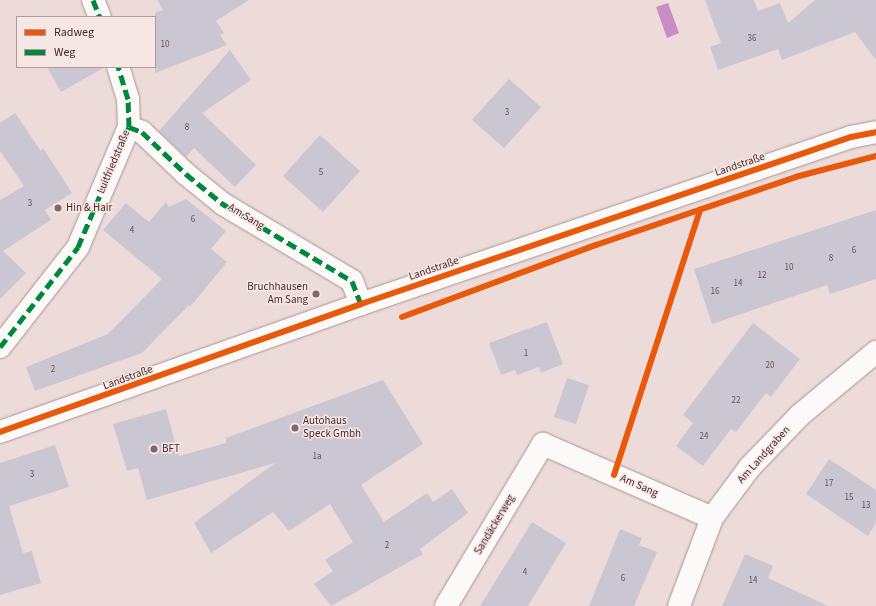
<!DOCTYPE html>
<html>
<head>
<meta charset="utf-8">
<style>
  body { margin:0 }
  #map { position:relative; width:876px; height:606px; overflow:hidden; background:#eddbd9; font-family:"Source Sans 3",sans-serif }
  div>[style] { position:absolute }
  .water>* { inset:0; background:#c88dc5 }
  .building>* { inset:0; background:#cac7d2 }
  .roads { filter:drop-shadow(0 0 1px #a99492) drop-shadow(0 0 1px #a99492) }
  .street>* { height:22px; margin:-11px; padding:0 11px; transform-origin:11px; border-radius:11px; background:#fcfaf9 }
  .secondary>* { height:22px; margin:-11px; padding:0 11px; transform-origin:11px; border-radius:11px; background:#fcfaf9 }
  .quiet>* { height:5px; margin-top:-2.5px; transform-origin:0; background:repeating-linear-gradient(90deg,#00873e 0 10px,transparent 0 15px) }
  .cycleway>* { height:6px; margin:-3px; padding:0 3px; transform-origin:3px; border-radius:3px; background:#e8590c }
  .dots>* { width:11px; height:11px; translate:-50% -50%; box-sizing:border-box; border:2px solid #f6e6e4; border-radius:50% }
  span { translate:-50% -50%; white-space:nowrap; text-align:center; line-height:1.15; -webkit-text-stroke:3px #f6e6e4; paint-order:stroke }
  .number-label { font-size:9px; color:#685152 }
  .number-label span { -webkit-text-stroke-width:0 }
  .street-label { font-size:11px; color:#482a27 }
  .poi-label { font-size:11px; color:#482a27 }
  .left { translate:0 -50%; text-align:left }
  .right { translate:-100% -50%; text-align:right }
  .legend { position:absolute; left:16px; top:16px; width:140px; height:52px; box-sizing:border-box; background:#f6e6e4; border:1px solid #b09b98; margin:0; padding:5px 7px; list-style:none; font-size:12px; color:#482a27 }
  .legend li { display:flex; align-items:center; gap:8px; height:20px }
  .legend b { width:20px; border:1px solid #b09b98 }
</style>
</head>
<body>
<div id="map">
  <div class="water">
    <i style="clip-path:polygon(668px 3px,679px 33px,667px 38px,656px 7px)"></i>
  </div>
  <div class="building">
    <i style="clip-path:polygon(157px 0,249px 0,216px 21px,224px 33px,220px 35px,227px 45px,155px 73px,155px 13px,163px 10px)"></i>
    <i style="clip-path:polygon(705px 0,754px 0,758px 11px,780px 3px,788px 23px,815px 0,876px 0,876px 60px,855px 32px,782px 60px,778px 49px,718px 70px,710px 47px,721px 43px)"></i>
    <i style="clip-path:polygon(230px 50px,251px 80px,202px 113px,256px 165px,235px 187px,194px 148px,186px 157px,159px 131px)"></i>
    <i style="clip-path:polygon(47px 67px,105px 67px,61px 92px)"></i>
    <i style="clip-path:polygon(509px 79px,541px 107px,504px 148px,472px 120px)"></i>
    <i style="clip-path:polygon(15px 113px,41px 151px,43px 148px,72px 193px,45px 210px,51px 220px,3px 251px,26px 273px,0 299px,0 200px,24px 186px,0 151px,0 123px)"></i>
    <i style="clip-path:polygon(320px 135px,360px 171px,323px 212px,283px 176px)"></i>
    <i style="clip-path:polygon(186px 199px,226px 231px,211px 249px,227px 262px,190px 307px,189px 305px,142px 353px,35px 391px,26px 367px,108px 334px,162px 279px,103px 230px,126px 203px,149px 222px,166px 202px,169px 207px)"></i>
    <i style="clip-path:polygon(876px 210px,876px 279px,830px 294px,827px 285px,712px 324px,694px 269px)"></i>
    <i style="clip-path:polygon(547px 322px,563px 364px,541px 373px,539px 367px,517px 375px,515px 370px,501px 375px,489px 343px)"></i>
    <i style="clip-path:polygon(753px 323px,800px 359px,771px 397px,766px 393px,736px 432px,731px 429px,703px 466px,676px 446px,693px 423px,683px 415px)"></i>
    <i style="clip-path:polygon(567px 378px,589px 385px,576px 424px,554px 417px)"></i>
    <i style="clip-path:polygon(383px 380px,423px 444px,361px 485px,384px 522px,427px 493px,433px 502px,452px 489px,468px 513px,420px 549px,423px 554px,331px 606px,314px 584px,333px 571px,325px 560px,353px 542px,330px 504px,289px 531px,273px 512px,211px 553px,194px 523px,275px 463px,147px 500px,138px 468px,127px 471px,113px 424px,166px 409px,179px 456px,226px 443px,226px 438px)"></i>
    <i style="clip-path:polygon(55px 445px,69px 487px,9px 506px,23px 553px,32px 551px,41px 583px,0 595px,0 463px)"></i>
    <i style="clip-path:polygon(829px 459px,876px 490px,876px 523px,868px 536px,806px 494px)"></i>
    <i style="clip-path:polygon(532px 522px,566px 543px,528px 606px,480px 606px)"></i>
    <i style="clip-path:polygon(620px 529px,642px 538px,639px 545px,657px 552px,634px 606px,589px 606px)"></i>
    <i style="clip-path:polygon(745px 554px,773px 566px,768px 578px,828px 606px,722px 606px)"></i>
  </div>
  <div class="roads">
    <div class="street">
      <i style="left:93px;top:0;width:18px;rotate:68deg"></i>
      <i style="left:129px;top:127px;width:14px;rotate:21deg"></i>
      <i style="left:142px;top:132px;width:61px;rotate:43.7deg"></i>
      <i style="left:186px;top:174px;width:48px;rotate:39deg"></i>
      <i style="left:223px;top:204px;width:150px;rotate:30.8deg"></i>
      <i style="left:352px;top:281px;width:25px;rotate:69deg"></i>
      <i style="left:0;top:347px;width:127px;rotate:-52deg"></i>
      <i style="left:78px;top:247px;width:130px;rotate:-67deg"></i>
      <i style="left:129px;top:127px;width:28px;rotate:-92deg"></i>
      <i style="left:128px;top:99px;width:34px;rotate:-107deg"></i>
      <i style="left:446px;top:606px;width:189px;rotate:-59.1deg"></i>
      <i style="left:543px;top:444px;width:184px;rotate:23.6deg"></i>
      <i style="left:679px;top:606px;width:94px;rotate:-69.4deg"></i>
      <i style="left:712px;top:518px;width:64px;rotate:-53.3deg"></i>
      <i style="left:750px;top:467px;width:72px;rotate:-46.1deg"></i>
      <i style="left:800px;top:415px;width:99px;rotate:-39.7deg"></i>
    </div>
    <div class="secondary">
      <i style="left:0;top:432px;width:383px;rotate:-19.5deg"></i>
      <i style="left:361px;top:304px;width:518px;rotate:-18.82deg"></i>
      <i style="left:851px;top:137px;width:25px;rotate:-11deg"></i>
    </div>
  </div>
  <div class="quiet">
    <i style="left:93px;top:0;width:18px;rotate:68deg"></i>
    <i style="left:129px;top:127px;width:14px;rotate:21deg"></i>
    <i style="left:142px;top:132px;width:61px;rotate:43.7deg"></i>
    <i style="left:186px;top:174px;width:48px;rotate:39deg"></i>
    <i style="left:223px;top:204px;width:150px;rotate:30.8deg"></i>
    <i style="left:352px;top:281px;width:25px;rotate:69deg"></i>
    <i style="left:0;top:347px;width:127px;rotate:-52deg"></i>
    <i style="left:78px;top:247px;width:130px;rotate:-67deg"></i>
    <i style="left:129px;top:127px;width:28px;rotate:-92deg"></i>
    <i style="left:128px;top:99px;width:34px;rotate:-107deg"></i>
  </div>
  <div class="cycleway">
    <i style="left:402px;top:317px;width:207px;rotate:-20.4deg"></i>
    <i style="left:596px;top:245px;width:214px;rotate:-18.8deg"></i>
    <i style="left:799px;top:176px;width:80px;rotate:-14.6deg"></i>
    <i style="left:0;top:432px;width:383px;rotate:-19.5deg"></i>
    <i style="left:361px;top:304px;width:518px;rotate:-18.82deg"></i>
    <i style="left:851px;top:137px;width:25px;rotate:-11deg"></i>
    <i style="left:614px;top:475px;width:279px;rotate:-72deg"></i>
  </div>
  <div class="dots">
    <i style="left:58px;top:208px;background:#826865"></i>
    <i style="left:316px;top:294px;background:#826865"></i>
    <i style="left:295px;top:428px;background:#826865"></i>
    <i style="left:154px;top:449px;background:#826865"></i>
  </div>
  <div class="number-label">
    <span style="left:752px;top:39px">36</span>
    <span style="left:165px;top:45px">10</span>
    <span style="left:507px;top:113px">3</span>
    <span style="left:187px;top:128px">8</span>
    <span style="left:321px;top:173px">5</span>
    <span style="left:30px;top:204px">3</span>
    <span style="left:193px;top:220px">6</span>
    <span style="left:132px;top:231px">4</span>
    <span style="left:854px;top:251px">6</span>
    <span style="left:831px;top:259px">8</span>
    <span style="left:789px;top:268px">10</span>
    <span style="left:762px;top:276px">12</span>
    <span style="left:738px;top:284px">14</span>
    <span style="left:715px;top:292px">16</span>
    <span style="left:526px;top:354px">1</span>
    <span style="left:770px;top:366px">20</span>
    <span style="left:53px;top:370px">2</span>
    <span style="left:736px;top:401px">22</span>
    <span style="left:704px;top:437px">24</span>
    <span style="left:317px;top:457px">1a</span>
    <span style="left:32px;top:475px">3</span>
    <span style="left:829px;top:484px">17</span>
    <span style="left:849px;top:498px">15</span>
    <span style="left:866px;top:506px">13</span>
    <span style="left:387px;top:546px">2</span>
    <span style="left:525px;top:573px">4</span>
    <span style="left:623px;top:579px">6</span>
    <span style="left:753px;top:581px">14</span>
  </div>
  <div class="street-label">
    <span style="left:114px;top:162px;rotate:-67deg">Luitfriedstraße</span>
    <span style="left:740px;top:165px;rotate:-19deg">Landstraße</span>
    <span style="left:246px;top:217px;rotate:31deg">Am Sang</span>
    <span style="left:434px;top:269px;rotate:-19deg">Landstraße</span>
    <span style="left:128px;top:378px;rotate:-20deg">Landstraße</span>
    <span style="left:764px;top:455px;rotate:-48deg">Am Landgraben</span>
    <span style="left:639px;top:486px;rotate:24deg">Am Sang</span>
    <span style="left:495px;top:525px;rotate:-59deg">Sandäckerweg</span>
  </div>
  <div class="poi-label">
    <span class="left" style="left:66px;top:208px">Hin &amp; Hair</span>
    <span class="right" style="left:308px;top:294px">Bruchhausen<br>Am Sang</span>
    <span class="left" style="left:303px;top:428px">Autohaus<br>Speck Gmbh</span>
    <span class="left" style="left:162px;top:449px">BFT</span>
  </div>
  <ul class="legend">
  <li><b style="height:5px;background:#e8590c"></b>Radweg</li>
  <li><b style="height:5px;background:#00873e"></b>Weg</li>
  </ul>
</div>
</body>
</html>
